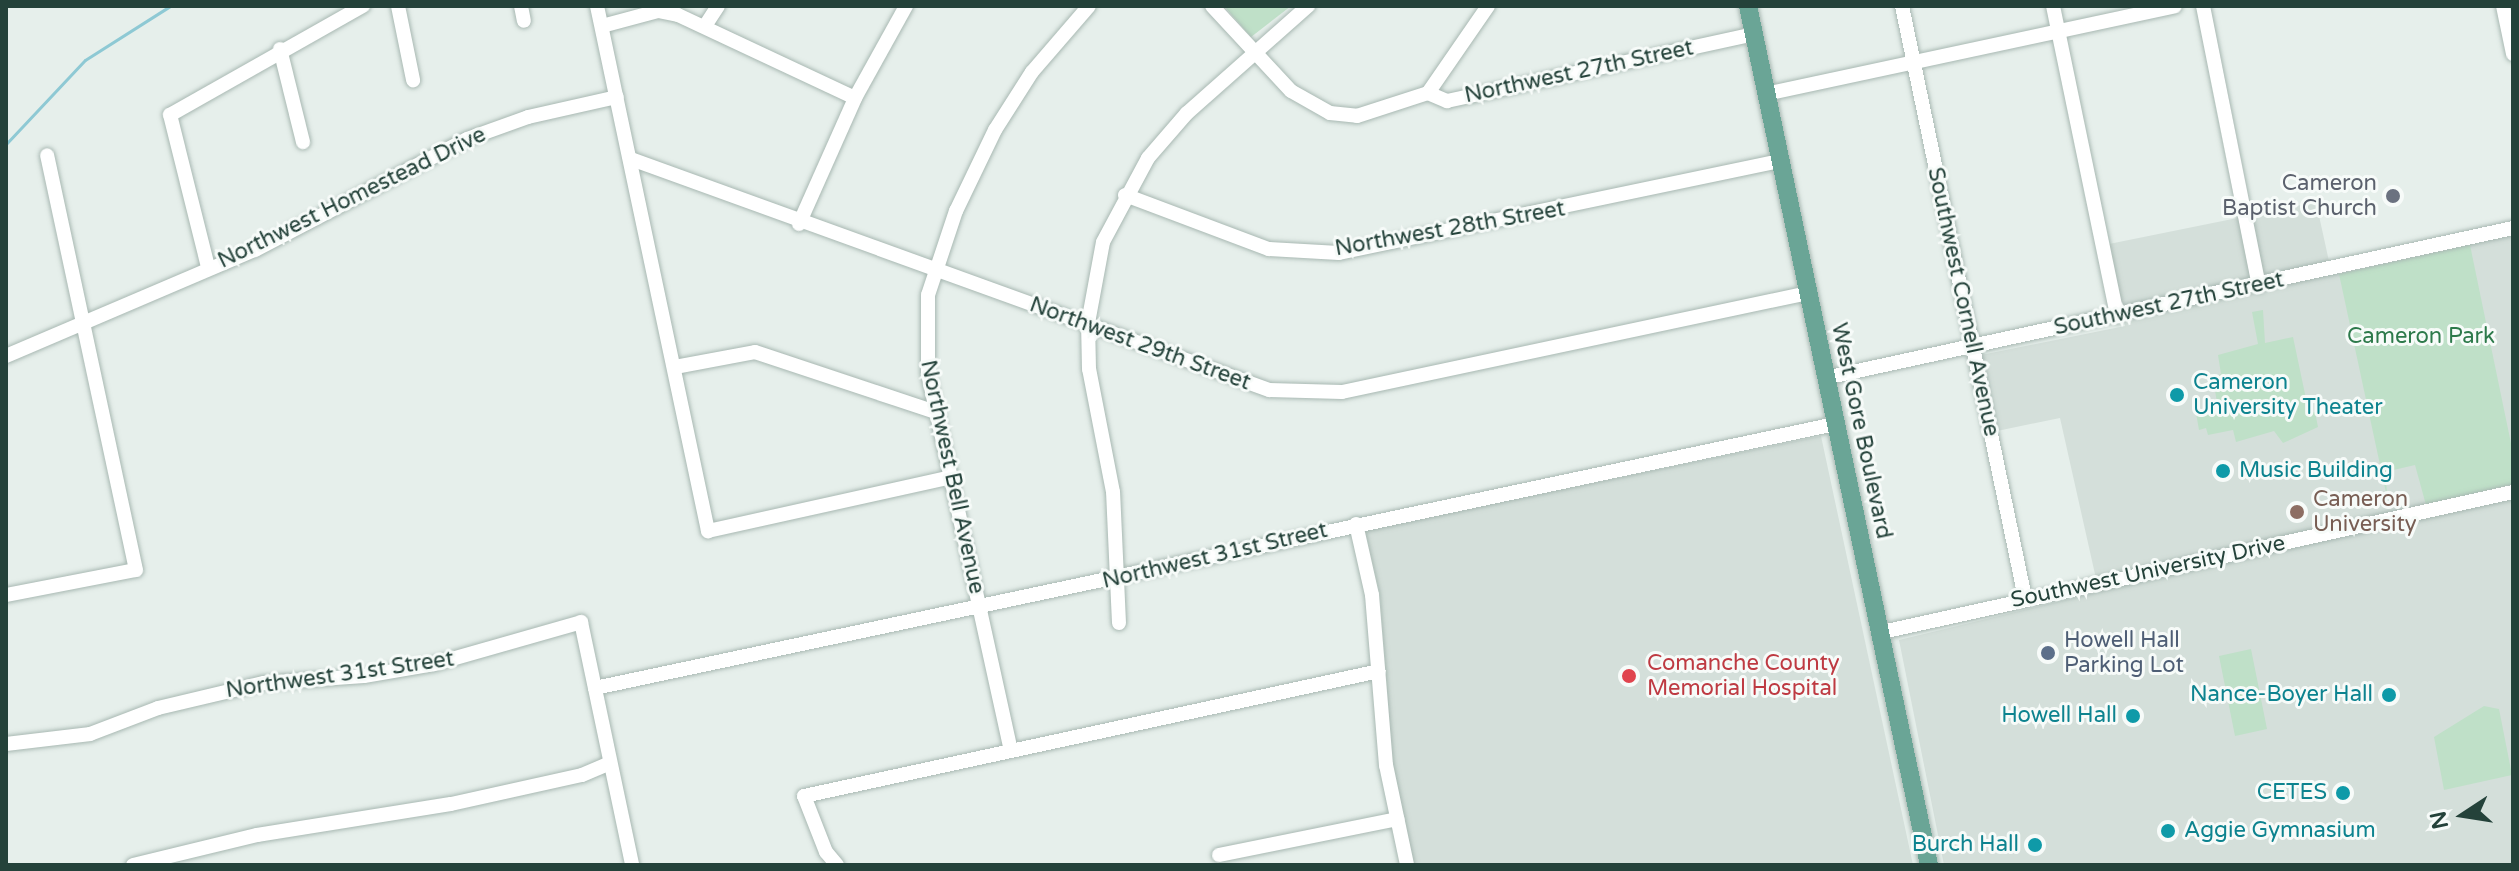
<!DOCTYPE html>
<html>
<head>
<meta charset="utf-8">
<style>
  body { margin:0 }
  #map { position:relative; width:2519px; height:871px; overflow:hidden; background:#e6efeb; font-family:"Varela Round",sans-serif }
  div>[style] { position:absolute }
  .built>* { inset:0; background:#d4dfda }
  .green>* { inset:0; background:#bfe0c8 }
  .stream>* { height:3px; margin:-1.5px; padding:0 1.5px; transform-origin:1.5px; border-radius:1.5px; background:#8ec9d4 }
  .roads { filter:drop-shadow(0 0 2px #a8b8b2) drop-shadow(0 0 2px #a8b8b2) }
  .minor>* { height:14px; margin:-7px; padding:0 7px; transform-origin:7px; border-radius:7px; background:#fff }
  .major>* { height:18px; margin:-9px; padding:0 9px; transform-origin:9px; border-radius:9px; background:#6aa596 }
  .dots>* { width:22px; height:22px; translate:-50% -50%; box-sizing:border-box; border:4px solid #f7fbf9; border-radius:50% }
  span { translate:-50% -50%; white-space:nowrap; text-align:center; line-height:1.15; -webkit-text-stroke:6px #f7fbf9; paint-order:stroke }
  .street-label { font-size:22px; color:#24423a }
  .worship-label { font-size:22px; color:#5b616d }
  .right { translate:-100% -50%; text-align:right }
  .park-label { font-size:22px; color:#2d7a4b }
  .culture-label { font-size:22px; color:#0d838f }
  .left { translate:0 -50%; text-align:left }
  .education-label { font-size:22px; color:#785e54 }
  .service-label { font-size:22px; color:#4e5e75 }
  .health-label { font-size:22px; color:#be3a42 }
  .frame { position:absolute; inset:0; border:8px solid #24423a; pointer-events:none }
  .north { position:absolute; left:2423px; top:775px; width:80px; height:80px; -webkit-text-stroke:6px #f7fbf9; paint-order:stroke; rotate:258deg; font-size:22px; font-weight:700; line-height:32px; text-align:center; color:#24423a }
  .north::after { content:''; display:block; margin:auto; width:28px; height:36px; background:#24423a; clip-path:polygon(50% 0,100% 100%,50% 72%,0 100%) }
</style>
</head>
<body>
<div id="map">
  <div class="built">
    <i style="clip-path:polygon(2316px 202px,2332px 275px,2513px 234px,2513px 865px,1944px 865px,1899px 640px,2099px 592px,2060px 418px,1997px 431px,1981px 355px,2125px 326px,2109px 244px)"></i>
    <i style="clip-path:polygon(1821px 436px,1913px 865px,1412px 865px,1392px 757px,1380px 595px,1365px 530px)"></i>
  </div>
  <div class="green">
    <i style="clip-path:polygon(1224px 6px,1291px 6px,1251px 37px)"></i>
    <i style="clip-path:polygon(2470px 245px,2513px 453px,2513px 484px,2426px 505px,2415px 465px,2385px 472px,2388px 502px,2339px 274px)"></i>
    <i style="clip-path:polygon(2263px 310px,2265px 343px,2293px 337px,2309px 413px,2315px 412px,2318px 427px,2283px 443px,2274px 431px,2236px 442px,2233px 430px,2208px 435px,2206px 428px,2199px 430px,2196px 413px,2218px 409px,2213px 378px,2221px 374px,2218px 355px,2258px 344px,2252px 312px)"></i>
    <i style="clip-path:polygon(2251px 649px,2267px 729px,2235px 736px,2219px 656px)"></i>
    <i style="clip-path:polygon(2484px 706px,2499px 709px,2512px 775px,2444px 790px,2434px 737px)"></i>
  </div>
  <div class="stream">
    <i style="left:6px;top:144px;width:115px;rotate:-46.8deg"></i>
    <i style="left:85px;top:60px;width:101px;rotate:-32.4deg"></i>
  </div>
  <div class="roads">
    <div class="minor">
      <i style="left:398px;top:6px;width:76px;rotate:78.5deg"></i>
      <i style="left:521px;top:6px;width:15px;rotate:79deg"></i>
      <i style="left:597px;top:6px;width:537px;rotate:78.06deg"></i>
      <i style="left:708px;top:531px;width:249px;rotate:-12.5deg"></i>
      <i style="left:1212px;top:6px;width:116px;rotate:47.1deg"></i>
      <i style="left:1291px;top:91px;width:45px;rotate:29.4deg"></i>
      <i style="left:1330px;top:113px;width:27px;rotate:6deg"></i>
      <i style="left:1357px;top:116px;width:75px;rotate:-17.9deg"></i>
      <i style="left:1428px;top:93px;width:21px;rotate:23deg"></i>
      <i style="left:1447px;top:101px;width:314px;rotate:-12.3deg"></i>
      <i style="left:1902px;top:6px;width:605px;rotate:78.26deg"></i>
      <i style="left:2053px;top:6px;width:317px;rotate:78.3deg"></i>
      <i style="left:2203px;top:6px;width:285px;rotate:78.7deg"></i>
      <i style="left:2503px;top:6px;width:49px;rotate:78.2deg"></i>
      <i style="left:602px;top:26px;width:58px;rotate:-15deg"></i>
      <i style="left:658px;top:11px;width:20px;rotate:11deg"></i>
      <i style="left:678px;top:15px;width:195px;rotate:25.1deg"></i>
      <i style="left:705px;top:26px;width:24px;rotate:-57deg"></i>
      <i style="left:280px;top:49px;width:96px;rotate:76.1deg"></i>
      <i style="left:1428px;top:93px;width:106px;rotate:-55.4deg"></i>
      <i style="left:1766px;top:94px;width:418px;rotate:-12.1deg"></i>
      <i style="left:631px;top:159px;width:679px;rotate:19.9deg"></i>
      <i style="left:1269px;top:390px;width:73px;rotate:1.6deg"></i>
      <i style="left:1342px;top:392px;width:476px;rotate:-12deg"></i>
      <i style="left:1125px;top:195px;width:154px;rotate:20.6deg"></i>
      <i style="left:1269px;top:249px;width:70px;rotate:3.3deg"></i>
      <i style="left:1339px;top:253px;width:450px;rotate:-11.8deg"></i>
      <i style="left:799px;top:224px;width:138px;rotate:-66deg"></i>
      <i style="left:855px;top:98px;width:105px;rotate:-61deg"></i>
      <i style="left:208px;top:267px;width:157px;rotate:-104deg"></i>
      <i style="left:170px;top:115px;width:222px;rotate:-29.5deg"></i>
      <i style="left:6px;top:356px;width:271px;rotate:-23.1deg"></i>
      <i style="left:255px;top:250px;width:239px;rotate:-27.6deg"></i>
      <i style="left:467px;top:139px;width:65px;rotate:-19.8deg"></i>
      <i style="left:528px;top:117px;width:91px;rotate:-12.7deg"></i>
      <i style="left:675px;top:367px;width:81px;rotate:-10.6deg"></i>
      <i style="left:755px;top:352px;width:193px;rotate:18.4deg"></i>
      <i style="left:1825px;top:378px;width:704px;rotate:-12.3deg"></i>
      <i style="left:1356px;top:524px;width:73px;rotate:77.3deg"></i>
      <i style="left:1372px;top:595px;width:171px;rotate:85.3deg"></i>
      <i style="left:1386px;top:765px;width:102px;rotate:78.1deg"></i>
      <i style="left:6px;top:595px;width:132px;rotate:-10.9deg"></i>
      <i style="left:136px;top:570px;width:424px;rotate:-102.1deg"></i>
      <i style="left:1119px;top:623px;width:131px;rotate:-92.6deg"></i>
      <i style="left:1113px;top:492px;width:125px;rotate:-101deg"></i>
      <i style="left:1089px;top:369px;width:46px;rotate:-91.2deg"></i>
      <i style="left:1088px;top:323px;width:82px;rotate:-79.5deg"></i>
      <i style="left:1103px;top:242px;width:95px;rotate:-61.8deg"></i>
      <i style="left:1148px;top:158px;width:60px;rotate:-49.1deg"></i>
      <i style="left:1187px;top:113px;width:162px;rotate:-41.5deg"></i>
      <i style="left:1878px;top:633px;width:650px;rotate:-12.52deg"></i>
      <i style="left:595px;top:688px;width:1268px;rotate:-12.02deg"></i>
      <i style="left:6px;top:744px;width:85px;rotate:-6.8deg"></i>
      <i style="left:90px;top:734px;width:73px;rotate:-20.9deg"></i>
      <i style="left:158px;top:708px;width:109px;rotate:-13.3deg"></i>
      <i style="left:264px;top:683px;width:100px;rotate:-4deg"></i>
      <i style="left:364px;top:676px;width:71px;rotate:-9.7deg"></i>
      <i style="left:434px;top:664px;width:153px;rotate:-15.9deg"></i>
      <i style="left:581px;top:622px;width:248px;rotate:78.1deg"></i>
      <i style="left:1011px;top:751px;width:386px;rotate:-102.4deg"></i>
      <i style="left:928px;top:374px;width:79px;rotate:-90deg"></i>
      <i style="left:928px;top:295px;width:89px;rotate:-71.6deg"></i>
      <i style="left:956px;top:211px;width:90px;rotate:-64.3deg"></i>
      <i style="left:995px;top:130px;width:69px;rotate:-57.5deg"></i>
      <i style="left:1032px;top:72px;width:87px;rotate:-49.2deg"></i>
      <i style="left:1219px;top:855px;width:182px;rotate:-11.4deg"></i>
      <i style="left:133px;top:865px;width:128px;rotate:-13.6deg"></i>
      <i style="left:257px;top:835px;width:196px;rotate:-9.1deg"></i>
      <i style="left:451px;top:804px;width:134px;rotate:-12.5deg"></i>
      <i style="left:582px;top:775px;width:30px;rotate:-23deg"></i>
      <i style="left:837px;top:865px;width:17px;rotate:-130deg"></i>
      <i style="left:826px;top:852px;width:60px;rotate:-111.4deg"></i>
      <i style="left:804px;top:796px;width:588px;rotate:-12.26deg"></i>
    </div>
    <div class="major">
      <i style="left:1748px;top:6px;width:878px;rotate:78.1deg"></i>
    </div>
  </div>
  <div class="dots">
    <i style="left:2393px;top:196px;background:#6b7280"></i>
    <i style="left:2177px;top:395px;background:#0f9aa8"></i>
    <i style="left:2223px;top:471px;background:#0f9aa8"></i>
    <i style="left:2297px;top:512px;background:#8d6e63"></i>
    <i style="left:2048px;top:653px;background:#5c6f8a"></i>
    <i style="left:1629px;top:676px;background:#e0444e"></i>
    <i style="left:2389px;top:695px;background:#0f9aa8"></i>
    <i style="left:2133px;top:716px;background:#0f9aa8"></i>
    <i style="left:2343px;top:793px;background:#0f9aa8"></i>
    <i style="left:2168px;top:831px;background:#0f9aa8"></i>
    <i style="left:2035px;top:845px;background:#0f9aa8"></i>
  </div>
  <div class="street-label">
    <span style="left:1579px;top:72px;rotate:-12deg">Northwest 27th Street</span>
    <span style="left:352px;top:198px;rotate:-26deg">Northwest Homestead Drive</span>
    <span style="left:1450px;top:229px;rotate:-10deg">Northwest 28th Street</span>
    <span style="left:1963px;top:302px;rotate:78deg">Southwest Cornell Avenue</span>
    <span style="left:2169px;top:304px;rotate:-12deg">Southwest 27th Street</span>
    <span style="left:1140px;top:344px;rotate:20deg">Northwest 29th Street</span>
    <span style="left:1861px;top:431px;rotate:78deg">West Gore Boulevard</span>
    <span style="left:952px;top:477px;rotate:78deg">Northwest Bell Avenue</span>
    <span style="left:1215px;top:556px;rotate:-13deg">Northwest 31st Street</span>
    <span style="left:2148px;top:572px;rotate:-12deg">Southwest University Drive</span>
    <span style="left:340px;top:675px;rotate:-8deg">Northwest 31st Street</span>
  </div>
  <div class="worship-label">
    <span class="right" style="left:2377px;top:196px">Cameron<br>Baptist Church</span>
  </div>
  <div class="park-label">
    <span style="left:2421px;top:337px">Cameron Park</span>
  </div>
  <div class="culture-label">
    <span class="left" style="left:2193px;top:395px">Cameron<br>University Theater</span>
    <span class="left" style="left:2239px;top:471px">Music Building</span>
    <span class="right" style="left:2373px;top:695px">Nance-Boyer Hall</span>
    <span class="right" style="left:2117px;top:716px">Howell Hall</span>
    <span class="right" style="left:2327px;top:793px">CETES</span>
    <span class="left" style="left:2184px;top:831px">Aggie Gymnasium</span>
    <span class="right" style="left:2019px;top:845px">Burch Hall</span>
  </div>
  <div class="education-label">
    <span class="left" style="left:2313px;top:512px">Cameron<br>University</span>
  </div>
  <div class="service-label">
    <span class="left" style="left:2064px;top:653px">Howell Hall<br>Parking Lot</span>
  </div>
  <div class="health-label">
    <span class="left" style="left:1647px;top:676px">Comanche County<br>Memorial Hospital</span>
  </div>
  <div class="frame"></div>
  <div class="north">N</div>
</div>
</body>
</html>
